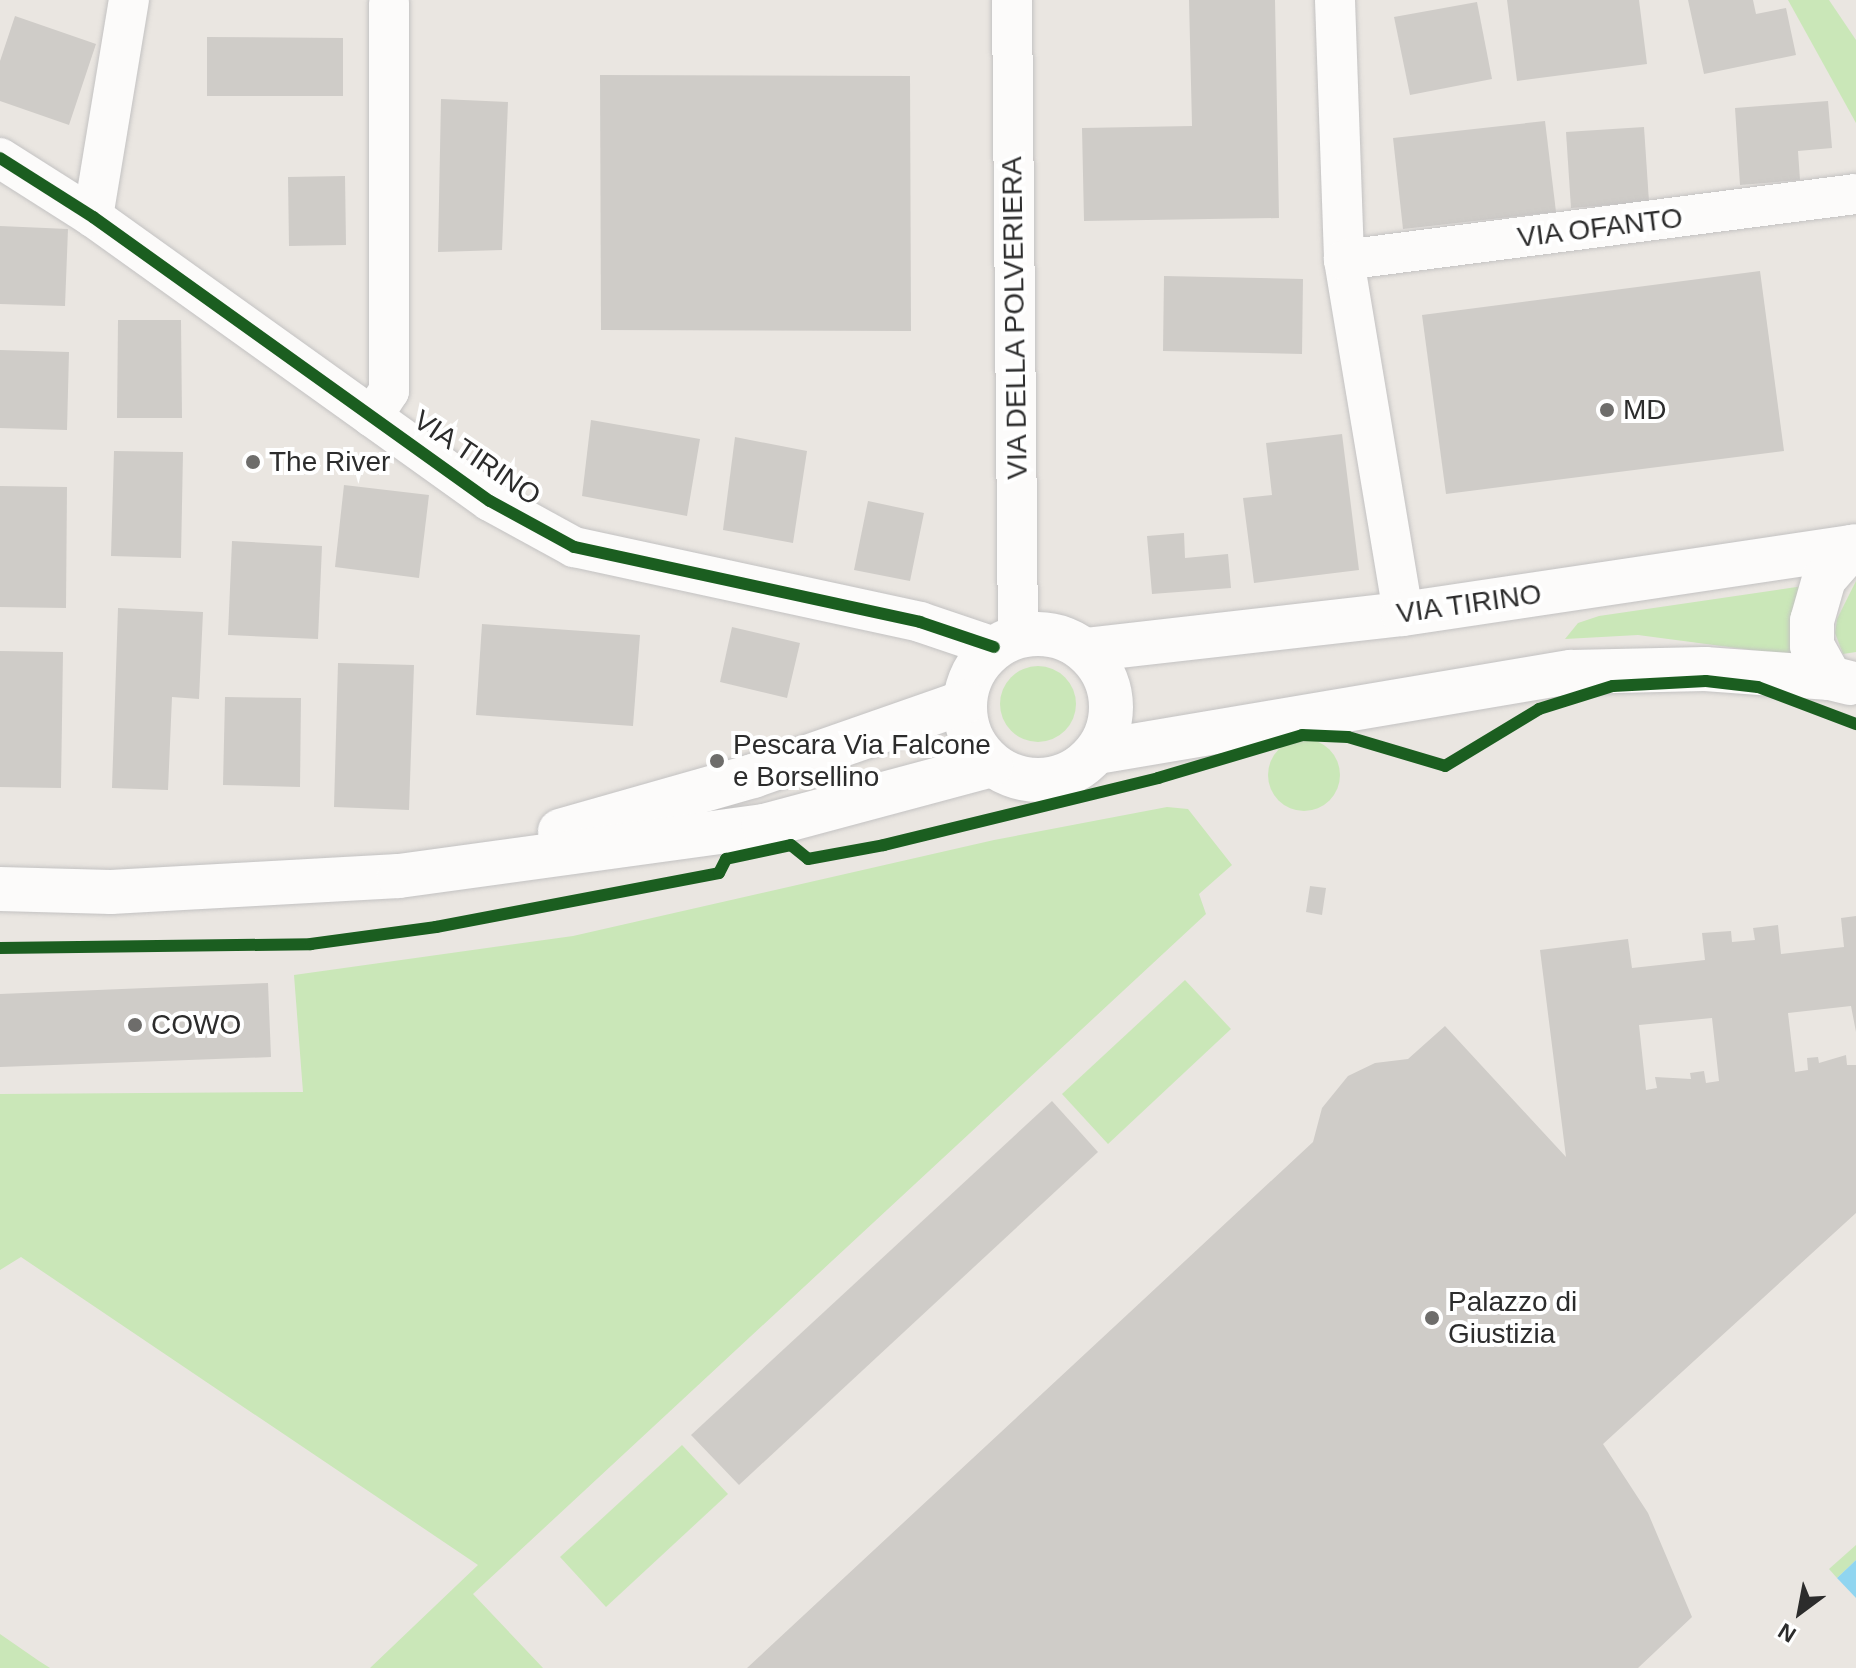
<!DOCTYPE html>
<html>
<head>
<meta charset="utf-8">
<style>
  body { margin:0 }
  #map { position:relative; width:1856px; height:1668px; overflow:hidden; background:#eae6e1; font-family:Helvetica,sans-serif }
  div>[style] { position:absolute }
  .green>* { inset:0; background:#cae7b8 }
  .round { border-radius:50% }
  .water>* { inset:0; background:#90d5f0 }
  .building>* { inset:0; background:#cfccc8 }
  .roads { filter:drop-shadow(0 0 2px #c3c2c2) drop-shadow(0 0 2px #c3c2c2) }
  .street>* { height:40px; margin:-20px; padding:0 20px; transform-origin:20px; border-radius:20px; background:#fcfbfa }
  .secondary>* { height:44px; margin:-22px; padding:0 22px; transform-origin:22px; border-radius:22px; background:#fcfbfa }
  .secondary>.ring { margin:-22px; padding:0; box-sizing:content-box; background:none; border:44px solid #fcfbfa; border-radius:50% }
  .cycleway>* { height:12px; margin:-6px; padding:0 6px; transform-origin:6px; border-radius:6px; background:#1b5e20 }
  .dots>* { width:22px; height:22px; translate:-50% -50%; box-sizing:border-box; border:4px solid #fff; border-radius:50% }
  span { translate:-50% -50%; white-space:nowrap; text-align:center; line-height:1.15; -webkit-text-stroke:8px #fff; paint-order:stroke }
  .street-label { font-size:28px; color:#2c2c2c }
  .poi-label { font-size:28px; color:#2c2c2c }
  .left { translate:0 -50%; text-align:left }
  .north { position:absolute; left:1760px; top:1572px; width:80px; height:80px; -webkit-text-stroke:6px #fff; paint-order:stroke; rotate:212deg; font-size:22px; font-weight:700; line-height:32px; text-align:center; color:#2c2c2c }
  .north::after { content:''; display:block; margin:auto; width:28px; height:36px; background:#2c2c2c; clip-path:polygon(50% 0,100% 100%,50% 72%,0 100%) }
</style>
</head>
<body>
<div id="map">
  <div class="green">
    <i style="clip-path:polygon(1788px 0,1829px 0,1856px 40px,1856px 123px)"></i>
    <i style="clip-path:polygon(1856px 581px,1856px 652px,1843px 654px,1835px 633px,1837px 619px)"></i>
    <i style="clip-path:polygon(1817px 584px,1805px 657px,1638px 635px,1565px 639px,1578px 623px,1599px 616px)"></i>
    <i class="round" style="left:1000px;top:666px;width:76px;height:76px"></i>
    <i class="round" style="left:1268px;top:739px;width:72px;height:72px"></i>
    <i style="clip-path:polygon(1167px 807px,1188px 809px,1232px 865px,1199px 894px,1206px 914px,473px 1594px,543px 1668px,370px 1668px,478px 1565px,21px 1257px,0 1270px,0 1094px,303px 1092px,294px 975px,573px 936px,994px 840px)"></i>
    <i style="clip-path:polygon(1185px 980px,1231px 1029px,1108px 1144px,1062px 1094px)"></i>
    <i style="clip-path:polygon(682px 1445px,728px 1494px,606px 1607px,560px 1557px)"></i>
    <i style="clip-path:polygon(1856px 1545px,1856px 1560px,1837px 1578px,1829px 1569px)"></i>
    <i style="clip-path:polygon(0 1634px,39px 1661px,50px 1668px,0 1668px)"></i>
  </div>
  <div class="water">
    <i style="clip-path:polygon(1856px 1560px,1856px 1598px,1837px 1578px)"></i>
  </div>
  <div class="building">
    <i style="clip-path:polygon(1189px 0,1275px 0,1279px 218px,1084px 221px,1082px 128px,1192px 126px)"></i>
    <i style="clip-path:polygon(1507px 0,1639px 0,1647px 64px,1517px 81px)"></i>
    <i style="clip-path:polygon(1688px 0,1753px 0,1756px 14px,1786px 8px,1796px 55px,1704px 74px)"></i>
    <i style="clip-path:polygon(1477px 2px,1492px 79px,1410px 95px,1394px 17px)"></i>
    <i style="clip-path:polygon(15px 16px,96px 44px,69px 125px,0 101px,0 61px)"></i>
    <i style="clip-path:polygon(207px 37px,343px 38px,343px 96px,207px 96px)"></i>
    <i style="clip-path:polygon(600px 75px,910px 76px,911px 331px,601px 330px)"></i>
    <i style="clip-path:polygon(441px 99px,508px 102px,502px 250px,438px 252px)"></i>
    <i style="clip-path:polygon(1828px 101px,1832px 148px,1798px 151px,1800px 180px,1740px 185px,1735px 108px)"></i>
    <i style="clip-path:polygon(1545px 121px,1556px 212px,1403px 229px,1393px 138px)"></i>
    <i style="clip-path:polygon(1644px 127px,1649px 202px,1571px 208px,1566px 132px)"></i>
    <i style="clip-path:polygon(345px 176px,346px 245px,289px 246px,288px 177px)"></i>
    <i style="clip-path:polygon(0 226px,68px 229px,65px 306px,0 304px)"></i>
    <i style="clip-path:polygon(1760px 271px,1784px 451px,1446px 494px,1422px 315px)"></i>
    <i style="clip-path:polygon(1164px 276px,1303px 279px,1302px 354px,1163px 351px)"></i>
    <i style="clip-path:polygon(118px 320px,181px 320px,182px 418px,117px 418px)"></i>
    <i style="clip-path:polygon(0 350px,69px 352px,67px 430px,0 428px)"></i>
    <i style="clip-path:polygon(591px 420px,700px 439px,687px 516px,582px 496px)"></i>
    <i style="clip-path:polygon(1342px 434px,1359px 570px,1254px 583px,1243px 498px,1272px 495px,1266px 443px)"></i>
    <i style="clip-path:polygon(735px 437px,807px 451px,793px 543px,723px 530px)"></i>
    <i style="clip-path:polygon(114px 451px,183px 452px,181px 558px,111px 556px)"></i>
    <i style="clip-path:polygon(344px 485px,429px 495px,419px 578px,335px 567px)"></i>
    <i style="clip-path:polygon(0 486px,67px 487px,66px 608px,0 607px)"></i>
    <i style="clip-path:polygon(868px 501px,924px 513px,910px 581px,854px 570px)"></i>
    <i style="clip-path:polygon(1184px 533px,1185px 558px,1228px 554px,1231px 588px,1152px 594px,1147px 536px)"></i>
    <i style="clip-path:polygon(232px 541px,322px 546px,318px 639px,228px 635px)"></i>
    <i style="clip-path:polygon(118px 608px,203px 612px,199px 699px,172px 697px,168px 790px,112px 788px)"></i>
    <i style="clip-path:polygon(482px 624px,640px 635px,633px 726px,476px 715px)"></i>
    <i style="clip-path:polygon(732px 627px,800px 643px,787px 698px,720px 682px)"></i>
    <i style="clip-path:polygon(0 651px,63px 652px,61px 788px,0 787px)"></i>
    <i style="clip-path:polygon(338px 663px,414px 665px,409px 810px,334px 807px)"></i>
    <i style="clip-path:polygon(225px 697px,301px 698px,300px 787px,223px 785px)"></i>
    <i style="clip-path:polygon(1310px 886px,1326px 888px,1322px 915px,1306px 912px)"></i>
    <i style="clip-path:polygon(evenodd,1856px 916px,1856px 1032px,1851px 1006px,1788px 1013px,1795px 1072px,1808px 1070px,1807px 1058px,1818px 1057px,1819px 1063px,1846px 1055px,1847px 1065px,1856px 1065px,1856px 1213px,1603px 1444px,1648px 1513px,1692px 1617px,1638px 1668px,747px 1668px,1313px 1142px,1322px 1108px,1348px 1076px,1375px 1063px,1408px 1059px,1445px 1026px,1566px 1157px,1540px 950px,1628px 939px,1632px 968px,1705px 960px,1702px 933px,1731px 931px,1732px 942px,1755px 940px,1753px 928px,1778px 925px,1781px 954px,1844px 947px,1841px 918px,1856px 916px,1712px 1018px,1719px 1081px,1706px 1083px,1704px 1071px,1690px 1073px,1691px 1079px,1655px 1077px,1657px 1088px,1646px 1090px,1639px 1025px,1712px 1018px)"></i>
    <i style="clip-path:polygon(268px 983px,271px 1057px,0 1067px,0 994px)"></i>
    <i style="clip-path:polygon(1052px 1101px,1098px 1152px,739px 1485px,691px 1435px)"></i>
  </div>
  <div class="roads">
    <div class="street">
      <i style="left:1012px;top:0;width:636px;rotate:89.46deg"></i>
      <i style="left:1335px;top:0;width:260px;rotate:88deg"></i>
      <i style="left:1344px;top:260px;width:359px;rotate:80.5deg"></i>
      <i style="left:0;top:158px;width:110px;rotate:32.4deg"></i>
      <i style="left:93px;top:217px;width:488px;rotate:35.6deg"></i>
      <i style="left:490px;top:501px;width:96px;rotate:28.7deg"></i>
      <i style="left:574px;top:547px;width:354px;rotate:12.2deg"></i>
      <i style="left:920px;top:622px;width:78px;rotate:18.7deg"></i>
      <i style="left:93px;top:217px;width:220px;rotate:-80.6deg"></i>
      <i style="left:1344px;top:260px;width:516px;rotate:-7.35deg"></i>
      <i style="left:372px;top:417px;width:31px;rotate:-57deg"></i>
      <i style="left:389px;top:391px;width:388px;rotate:-90deg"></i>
    </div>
    <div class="secondary">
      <i class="ring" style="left:965px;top:634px;width:102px;height:102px"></i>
      <i style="left:1085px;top:650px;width:320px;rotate:-6.5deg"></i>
      <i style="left:1403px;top:614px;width:458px;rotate:-8.5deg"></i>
      <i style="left:1850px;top:683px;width:21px;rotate:-166deg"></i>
      <i style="left:1830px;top:678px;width:37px;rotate:-119deg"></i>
      <i style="left:1812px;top:646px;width:25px;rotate:-90deg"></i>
      <i style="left:1812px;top:621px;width:44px;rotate:-74.1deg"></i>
      <i style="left:1824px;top:579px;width:43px;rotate:-48.8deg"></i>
      <i style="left:1097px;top:752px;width:481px;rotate:-9.6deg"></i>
      <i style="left:1571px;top:672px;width:134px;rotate:-1.3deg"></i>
      <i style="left:1705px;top:669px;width:125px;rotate:4.1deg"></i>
      <i style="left:560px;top:831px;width:201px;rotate:-15.9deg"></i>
      <i style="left:753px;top:776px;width:224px;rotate:-19.3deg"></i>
      <i style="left:0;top:889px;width:111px;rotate:1.5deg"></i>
      <i style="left:111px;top:892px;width:288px;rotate:-3.2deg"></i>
      <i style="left:399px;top:876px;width:368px;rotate:-7.8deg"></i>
      <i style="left:764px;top:826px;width:235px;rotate:-15deg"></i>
    </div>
  </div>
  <div class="cycleway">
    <i style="left:0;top:158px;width:110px;rotate:32.4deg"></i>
    <i style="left:93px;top:217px;width:488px;rotate:35.6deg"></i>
    <i style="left:490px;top:501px;width:96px;rotate:28.7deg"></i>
    <i style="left:574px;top:547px;width:354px;rotate:12.2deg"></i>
    <i style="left:920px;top:622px;width:78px;rotate:18.7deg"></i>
    <i style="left:0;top:948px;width:311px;rotate:-0.7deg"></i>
    <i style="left:311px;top:944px;width:126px;rotate:-7.7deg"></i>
    <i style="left:436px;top:927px;width:288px;rotate:-10.8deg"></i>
    <i style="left:719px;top:873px;width:16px;rotate:-63deg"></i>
    <i style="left:726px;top:859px;width:66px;rotate:-12.2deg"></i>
    <i style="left:791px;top:845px;width:22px;rotate:39deg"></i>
    <i style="left:808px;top:859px;width:77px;rotate:-10.4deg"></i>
    <i style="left:884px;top:845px;width:282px;rotate:-13.7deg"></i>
    <i style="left:1158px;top:778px;width:150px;rotate:-16.6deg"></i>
    <i style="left:1302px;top:735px;width:46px;rotate:2.5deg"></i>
    <i style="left:1348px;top:737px;width:101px;rotate:16.6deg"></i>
    <i style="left:1445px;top:766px;width:110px;rotate:-31.2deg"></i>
    <i style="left:1539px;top:709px;width:77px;rotate:-17.3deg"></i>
    <i style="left:1613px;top:686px;width:93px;rotate:-3.1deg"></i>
    <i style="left:1706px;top:681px;width:52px;rotate:6.6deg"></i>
    <i style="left:1758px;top:687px;width:105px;rotate:20.7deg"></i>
  </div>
  <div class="dots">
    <i style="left:1607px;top:410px;background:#6e6d6b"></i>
    <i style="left:253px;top:462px;background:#6e6d6b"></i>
    <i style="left:717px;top:761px;background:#6e6d6b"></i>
    <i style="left:135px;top:1025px;background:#6e6d6b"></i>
    <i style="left:1432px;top:1318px;background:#6e6d6b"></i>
  </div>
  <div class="street-label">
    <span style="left:1600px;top:228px;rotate:-7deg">VIA OFANTO</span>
    <span style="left:1015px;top:318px;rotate:-91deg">VIA DELLA POLVERIERA</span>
    <span style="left:477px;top:458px;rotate:34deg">VIA TIRINO</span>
    <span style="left:1469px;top:604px;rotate:-8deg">VIA TIRINO</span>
  </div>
  <div class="poi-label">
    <span class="left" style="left:1623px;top:410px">MD</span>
    <span class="left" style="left:269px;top:462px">The River</span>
    <span class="left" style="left:733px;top:761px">Pescara Via Falcone<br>e Borsellino</span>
    <span class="left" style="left:151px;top:1025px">COWO</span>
    <span class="left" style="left:1448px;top:1318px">Palazzo di<br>Giustizia</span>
  </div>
  <div class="north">N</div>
</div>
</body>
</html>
